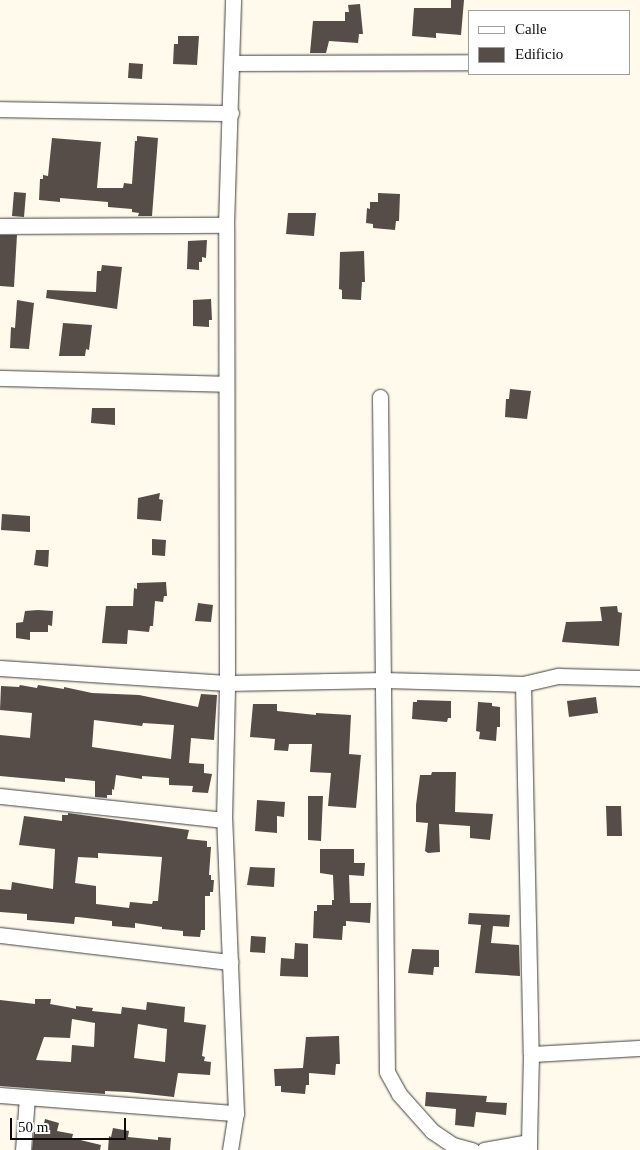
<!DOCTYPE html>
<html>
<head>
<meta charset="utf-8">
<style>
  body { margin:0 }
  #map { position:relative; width:640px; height:1150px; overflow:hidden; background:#fffaeb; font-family:"Times New Roman",serif }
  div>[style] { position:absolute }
  .building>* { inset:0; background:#564c48 }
  .roads { filter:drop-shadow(0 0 1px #3f3f3f) drop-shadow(0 0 1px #3f3f3f) }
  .minor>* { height:15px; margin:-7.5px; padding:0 7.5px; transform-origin:7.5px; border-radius:7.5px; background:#fff }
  span { translate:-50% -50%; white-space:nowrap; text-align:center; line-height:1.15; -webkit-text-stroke:5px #fff; paint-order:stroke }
  .legend { position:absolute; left:468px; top:10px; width:162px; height:65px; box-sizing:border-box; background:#fff; border:1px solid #9e9e9e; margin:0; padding:6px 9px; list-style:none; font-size:15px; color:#0c0c0c }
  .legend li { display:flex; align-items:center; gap:10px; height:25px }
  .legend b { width:25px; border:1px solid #9e9e9e }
  .scale { position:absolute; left:10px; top:1118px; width:116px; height:22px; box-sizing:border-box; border:2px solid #0c0c0c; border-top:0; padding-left:6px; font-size:15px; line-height:18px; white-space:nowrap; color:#0c0c0c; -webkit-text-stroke:4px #fff; paint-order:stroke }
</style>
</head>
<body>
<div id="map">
  <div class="building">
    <i style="clip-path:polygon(451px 0,464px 0,461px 35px,436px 33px,436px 38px,412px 36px,414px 8px,451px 8px)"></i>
    <i style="clip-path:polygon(360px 4px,363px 34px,359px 34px,358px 43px,329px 41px,326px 53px,310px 53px,313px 21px,345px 21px,345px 12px,349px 12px,348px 5px)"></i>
    <i style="clip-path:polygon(178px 36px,199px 36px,197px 65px,173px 64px,174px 44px,178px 44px)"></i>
    <i style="clip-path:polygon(129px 63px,143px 64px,142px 79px,128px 78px)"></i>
    <i style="clip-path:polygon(137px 136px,158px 138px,152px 216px,138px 216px,139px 213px,132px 212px,132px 209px,108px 207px,108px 202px,60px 198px,60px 202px,39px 200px,40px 179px,43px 179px,43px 175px,48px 176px,52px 138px,101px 142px,97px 188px,123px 188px,124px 183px,132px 184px,135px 141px,137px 141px)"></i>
    <i style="clip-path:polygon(14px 192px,26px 193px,24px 217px,12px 216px)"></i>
    <i style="clip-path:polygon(378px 193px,400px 194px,399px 221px,396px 221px,395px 230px,373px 228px,373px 224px,366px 223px,367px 208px,370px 209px,370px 202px,378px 202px)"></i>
    <i style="clip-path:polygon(288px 213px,316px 213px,314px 236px,286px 234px)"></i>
    <i style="clip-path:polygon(0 235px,17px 235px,14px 287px,0 286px)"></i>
    <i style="clip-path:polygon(207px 240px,206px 258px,202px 257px,202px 262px,199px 262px,199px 270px,187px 269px,188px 241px)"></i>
    <i style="clip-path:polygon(364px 251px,365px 282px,362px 282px,361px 300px,342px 299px,342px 290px,339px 289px,340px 252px)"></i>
    <i style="clip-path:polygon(102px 265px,122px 267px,117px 309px,46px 298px,47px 290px,96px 292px,97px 271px,101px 271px)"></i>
    <i style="clip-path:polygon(211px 299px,212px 320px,209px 320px,209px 327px,193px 326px,193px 300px)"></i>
    <i style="clip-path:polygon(17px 300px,34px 303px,29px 349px,10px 348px,11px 327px,15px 328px)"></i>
    <i style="clip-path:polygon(63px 323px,92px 325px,89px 350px,86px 349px,85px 356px,59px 356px)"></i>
    <i style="clip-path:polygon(510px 389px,531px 391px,527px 419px,505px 417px,506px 399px,509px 399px)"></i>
    <i style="clip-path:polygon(92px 408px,115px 408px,115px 425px,91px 423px)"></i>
    <i style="clip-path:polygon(160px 493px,159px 499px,163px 500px,161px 521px,137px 519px,138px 498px)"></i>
    <i style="clip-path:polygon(2px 514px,30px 516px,30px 532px,1px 530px)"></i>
    <i style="clip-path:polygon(152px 539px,166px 540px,165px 556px,152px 555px)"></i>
    <i style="clip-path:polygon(36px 550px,49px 550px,48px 567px,34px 565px)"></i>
    <i style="clip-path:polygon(166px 582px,167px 596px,164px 596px,163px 602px,155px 601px,153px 626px,150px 626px,149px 632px,128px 630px,127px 644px,102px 643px,106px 606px,133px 606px,134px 588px,137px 589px,137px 583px)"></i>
    <i style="clip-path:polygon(198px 603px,213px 605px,211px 622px,195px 621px)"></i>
    <i style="clip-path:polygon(617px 606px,618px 612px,622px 613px,619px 646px,562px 642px,566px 622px,602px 621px,600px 607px)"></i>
    <i style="clip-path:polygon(38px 610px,53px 611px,52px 626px,48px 625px,48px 632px,30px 632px,30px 640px,16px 638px,16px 623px,23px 622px,25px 611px)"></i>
    <i style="clip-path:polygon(evenodd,20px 685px,37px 688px,38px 685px,64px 689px,64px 687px,92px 693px,139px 695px,198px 707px,201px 694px,217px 695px,214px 740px,191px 738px,189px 763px,204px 764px,204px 773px,212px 774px,208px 793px,192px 792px,193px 786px,169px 785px,169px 778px,142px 776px,142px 779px,116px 775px,114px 790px,112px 789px,112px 795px,107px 795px,107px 798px,95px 797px,95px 781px,65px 778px,65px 782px,0 776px,0 735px,30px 738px,32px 713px,0 710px,1px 686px,19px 687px,20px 685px,94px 720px,142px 726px,143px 723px,174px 725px,171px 759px,92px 747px,94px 720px)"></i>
    <i style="clip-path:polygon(596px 697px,598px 713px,569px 717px,567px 701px)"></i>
    <i style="clip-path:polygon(417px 700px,451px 701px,451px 718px,448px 718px,447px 722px,412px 719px,413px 702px,417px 702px)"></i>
    <i style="clip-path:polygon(478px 702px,492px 703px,492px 706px,500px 707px,500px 727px,497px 727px,496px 741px,479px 739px,480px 732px,476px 731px)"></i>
    <i style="clip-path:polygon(253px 704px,277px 704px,277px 711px,316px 715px,316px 713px,351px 715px,349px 754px,361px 755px,356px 808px,328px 806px,331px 773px,310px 772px,312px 744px,289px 744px,288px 751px,274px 750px,275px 739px,250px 737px)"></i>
    <i style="clip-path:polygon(432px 772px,456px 772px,455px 812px,493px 814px,490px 840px,470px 838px,470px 826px,439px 824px,440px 852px,428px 853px,425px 851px,428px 823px,416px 822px,416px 805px,420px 775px,431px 775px)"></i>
    <i style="clip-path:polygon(308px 796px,323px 796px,321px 841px,308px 840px)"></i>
    <i style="clip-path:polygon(257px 800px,285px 802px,284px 817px,277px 816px,277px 833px,255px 831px)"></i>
    <i style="clip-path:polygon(606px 806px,621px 806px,622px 836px,607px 836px)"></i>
    <i style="clip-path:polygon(evenodd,68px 813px,189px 830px,187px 839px,207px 841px,207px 847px,211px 847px,209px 875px,211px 875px,211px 880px,214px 880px,213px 892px,210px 892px,210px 896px,205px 896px,205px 930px,201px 930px,200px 937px,183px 936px,183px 931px,162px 929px,162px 927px,135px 923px,135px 928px,112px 926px,112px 921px,78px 917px,75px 917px,74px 924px,52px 922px,27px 920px,27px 914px,0 912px,0 889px,11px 890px,12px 882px,53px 889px,55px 849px,19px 845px,24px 816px,62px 821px,62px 815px,68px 815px,68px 813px,98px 853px,162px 857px,158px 901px,153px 901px,152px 904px,130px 902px,129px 908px,96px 904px,96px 886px,75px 883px,78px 857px,98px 858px,98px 853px)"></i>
    <i style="clip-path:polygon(320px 849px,354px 849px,354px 863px,365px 863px,364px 876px,349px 875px,350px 903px,371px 903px,370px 923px,346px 921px,346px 926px,343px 926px,342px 940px,313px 938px,314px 911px,317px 911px,317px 905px,332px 905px,332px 900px,334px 900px,333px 875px,320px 873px)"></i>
    <i style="clip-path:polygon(250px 867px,275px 868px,274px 887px,247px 885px)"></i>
    <i style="clip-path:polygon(469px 913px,510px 915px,509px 927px,493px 926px,491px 943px,519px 945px,520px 976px,475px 973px,481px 925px,468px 924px)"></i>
    <i style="clip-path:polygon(251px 936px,266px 937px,265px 953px,250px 952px)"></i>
    <i style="clip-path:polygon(295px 943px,308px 944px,308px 977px,280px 976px,281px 958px,294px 959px)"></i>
    <i style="clip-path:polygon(412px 949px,439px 950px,439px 967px,434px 967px,433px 975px,408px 973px)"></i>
    <i style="clip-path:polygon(evenodd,35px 999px,51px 999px,50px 1004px,72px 1008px,76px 1009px,76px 1006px,93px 1008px,92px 1011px,121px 1014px,122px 1007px,146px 1010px,147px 1002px,185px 1007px,184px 1022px,206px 1025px,202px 1056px,205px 1057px,204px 1061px,211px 1062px,210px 1075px,178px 1073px,174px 1097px,128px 1092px,105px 1091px,105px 1094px,0 1086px,0 1000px,35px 1004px,35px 999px,72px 1019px,95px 1023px,94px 1047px,72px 1045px,71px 1062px,36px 1060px,44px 1037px,70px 1038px,72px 1019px,35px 999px,138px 1024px,167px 1029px,165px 1062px,134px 1058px,138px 1024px)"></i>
    <i style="clip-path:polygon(339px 1036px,340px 1064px,336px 1064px,335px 1075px,309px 1073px,309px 1085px,306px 1085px,305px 1094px,281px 1092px,281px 1086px,275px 1086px,274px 1069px,303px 1068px,306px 1037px)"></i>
    <i style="clip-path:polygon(426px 1092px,487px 1096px,486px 1102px,507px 1103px,506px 1115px,476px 1112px,474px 1127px,455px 1125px,456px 1109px,425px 1106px)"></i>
    <i style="clip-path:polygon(45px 1119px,59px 1123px,57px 1131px,73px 1134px,72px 1138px,101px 1145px,100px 1150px,32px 1150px,34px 1132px,42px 1133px)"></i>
    <i style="clip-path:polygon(113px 1128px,129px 1131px,128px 1137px,158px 1140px,158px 1137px,171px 1138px,170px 1150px,108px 1150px,109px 1136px,111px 1137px)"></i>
  </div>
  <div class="roads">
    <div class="minor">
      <i style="left:232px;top:63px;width:237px;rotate:-0.2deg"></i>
      <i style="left:0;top:109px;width:231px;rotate:1deg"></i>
      <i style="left:0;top:226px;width:226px;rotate:-0.3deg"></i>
      <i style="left:0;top:378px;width:226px;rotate:1.5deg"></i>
      <i style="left:380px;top:397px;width:675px;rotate:89.41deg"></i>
      <i style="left:387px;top:1072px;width:25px;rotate:61deg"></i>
      <i style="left:399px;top:1094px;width:50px;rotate:48.3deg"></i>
      <i style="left:432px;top:1131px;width:25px;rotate:34deg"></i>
      <i style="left:453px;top:1145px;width:20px;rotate:15deg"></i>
      <i style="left:0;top:668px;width:227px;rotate:3.8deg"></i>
      <i style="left:227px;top:683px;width:157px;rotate:-1.1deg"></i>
      <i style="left:384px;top:680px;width:139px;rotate:1.6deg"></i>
      <i style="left:523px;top:684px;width:37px;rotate:-13deg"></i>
      <i style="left:559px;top:676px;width:81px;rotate:1.4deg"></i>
      <i style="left:523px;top:684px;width:370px;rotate:88.8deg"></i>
      <i style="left:531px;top:1054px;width:88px;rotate:91.3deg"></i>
      <i style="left:0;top:796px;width:225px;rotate:6.1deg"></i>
      <i style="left:0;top:935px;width:232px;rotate:6.7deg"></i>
      <i style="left:531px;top:1054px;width:109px;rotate:-3.2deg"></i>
      <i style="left:0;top:1095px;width:237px;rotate:4.4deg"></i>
      <i style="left:23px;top:1150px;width:53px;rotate:-85.7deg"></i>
      <i style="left:230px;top:1150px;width:37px;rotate:-81deg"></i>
      <i style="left:236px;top:1113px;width:293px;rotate:-92.3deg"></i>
      <i style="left:224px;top:820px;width:137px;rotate:-88.7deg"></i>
      <i style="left:227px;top:683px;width:458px;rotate:-90.1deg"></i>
      <i style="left:226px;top:225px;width:225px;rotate:-88.2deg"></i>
      <i style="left:484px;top:1150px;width:46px;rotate:-10.1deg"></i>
      <i style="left:529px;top:1142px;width:8px;rotate:90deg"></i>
    </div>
  </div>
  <ul class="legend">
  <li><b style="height:6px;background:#fff"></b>Calle</li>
  <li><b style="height:14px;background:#564c48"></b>Edificio</li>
  </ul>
  <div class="scale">50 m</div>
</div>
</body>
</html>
